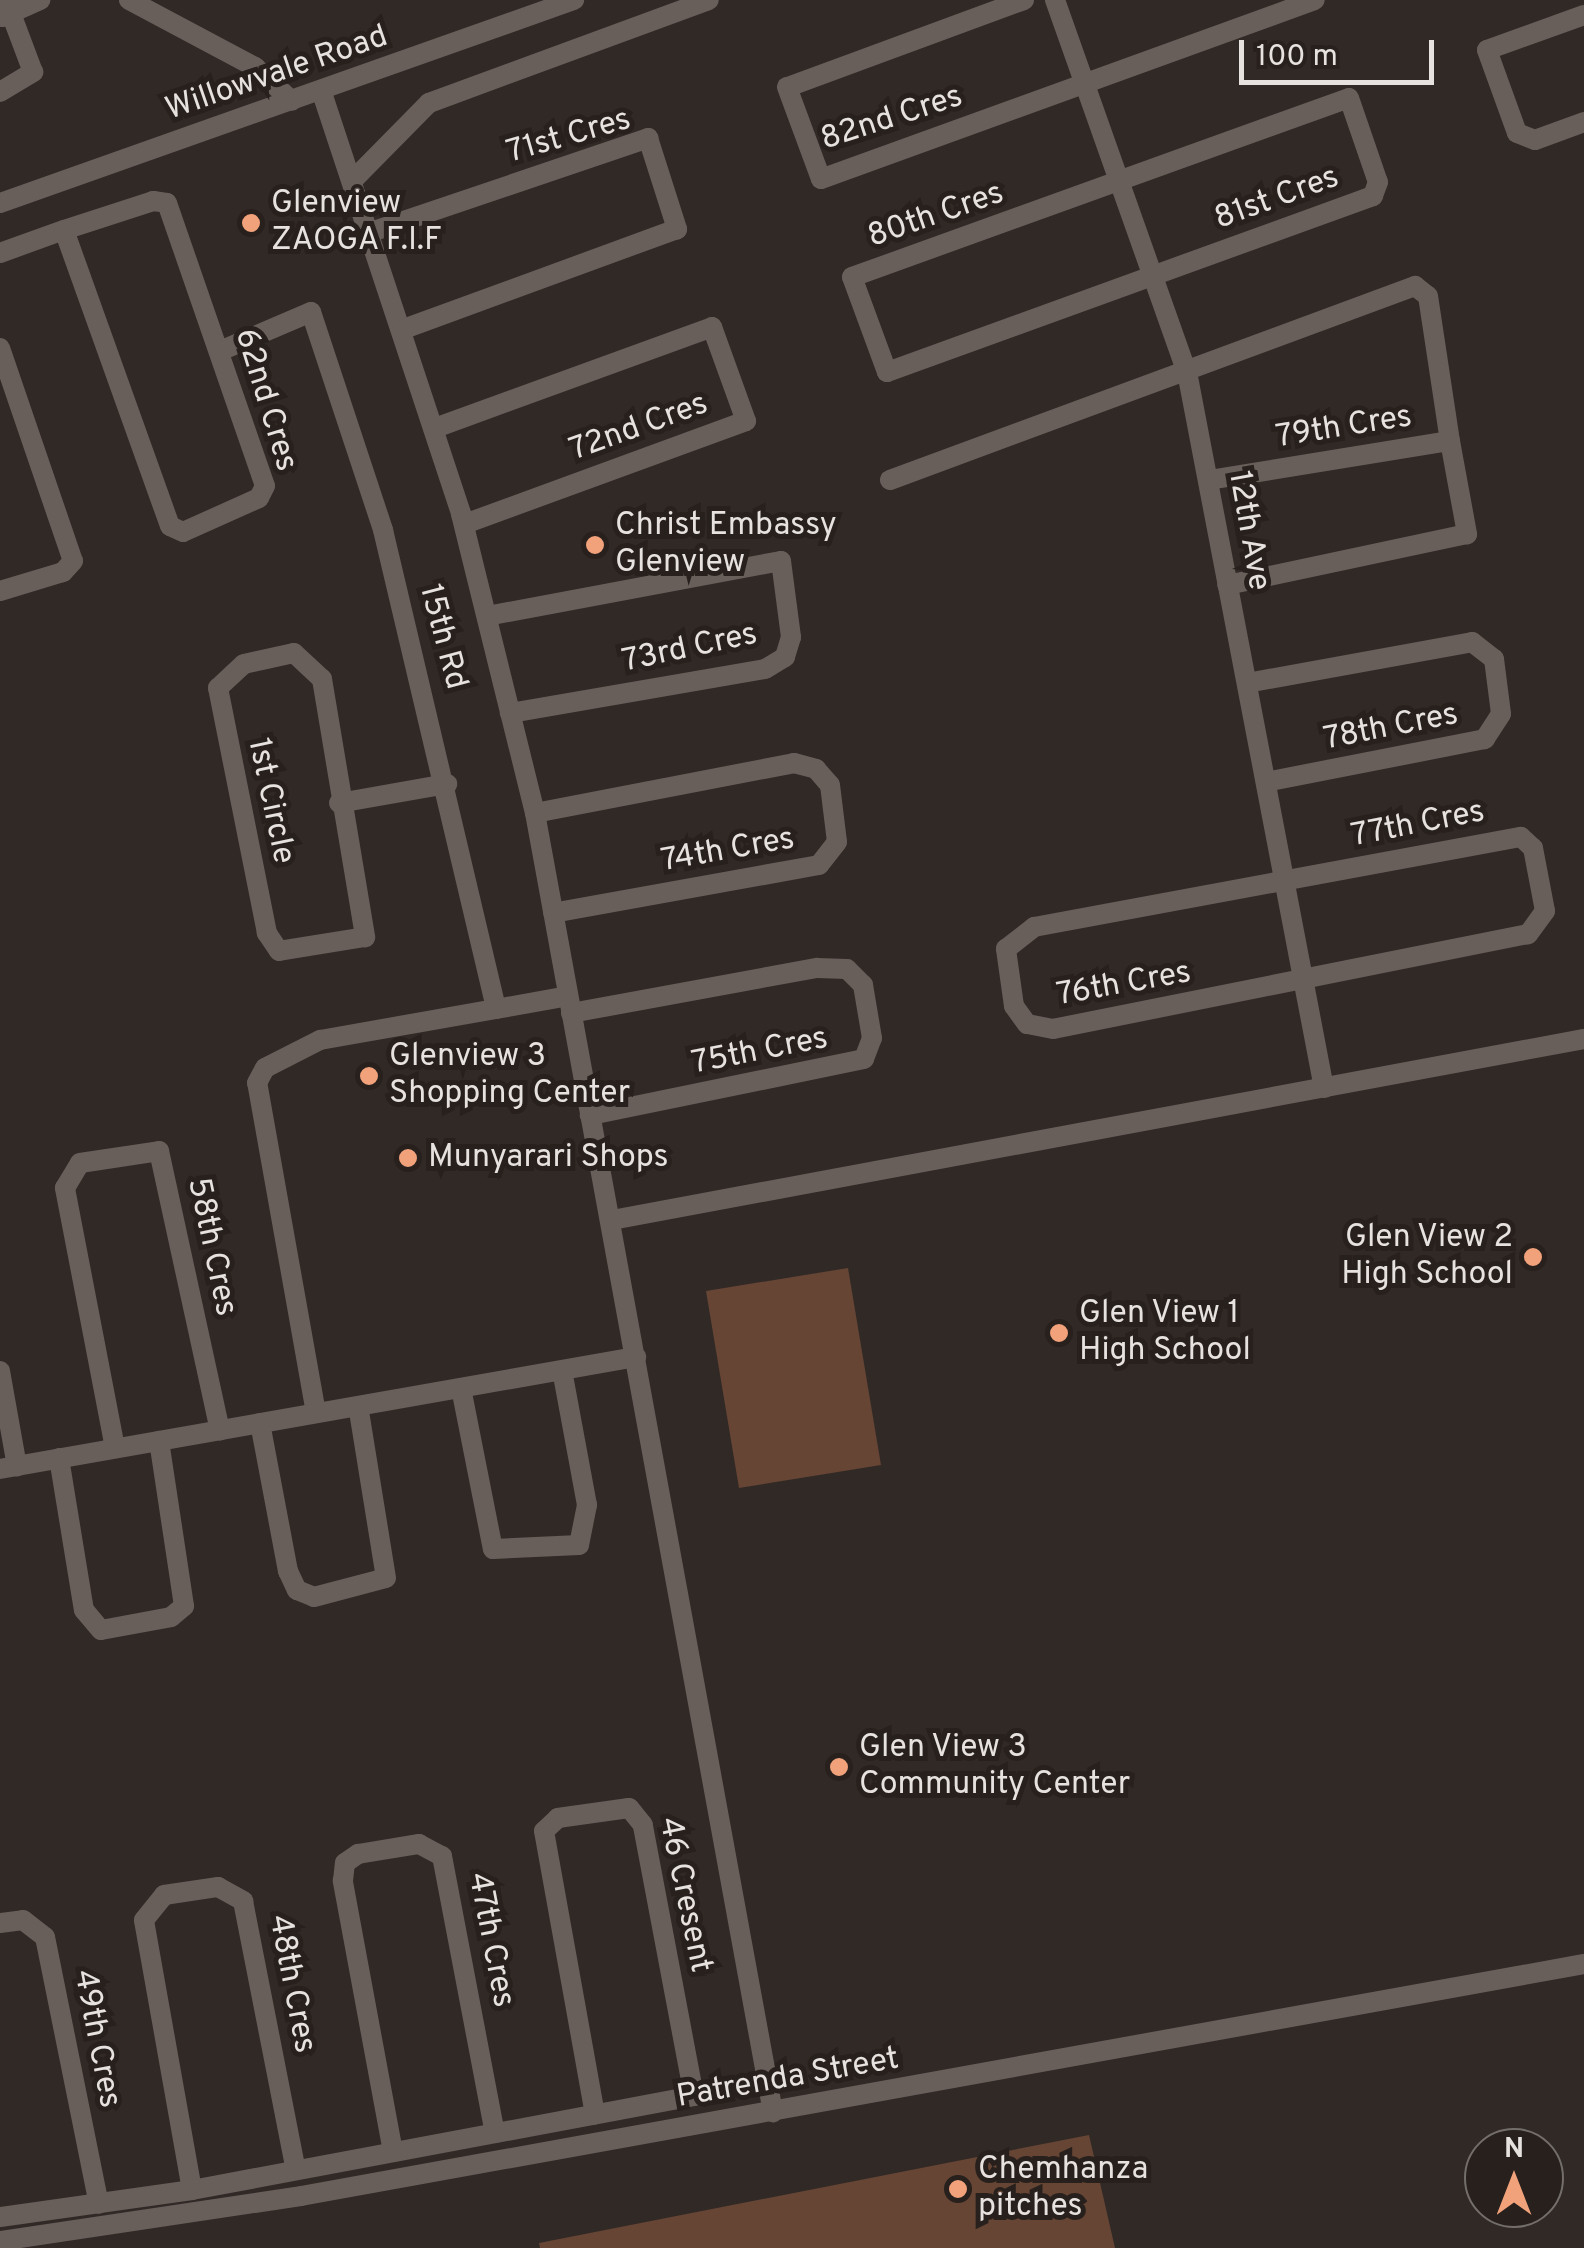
<!DOCTYPE html>
<html>
<head>
<meta charset="utf-8">
<style>
  body { margin:0 }
  #map { position:relative; width:1584px; height:2248px; overflow:hidden; background:#312926; font-family:Overpass,sans-serif }
  div>[style] { position:absolute }
  .green>* { inset:0; background:#664535 }
  .minor>* { height:20px; margin:-10px; padding:0 10px; transform-origin:10px; border-radius:10px; background:#685f5a }
  .dots>* { width:28px; height:28px; translate:-50% -50%; box-sizing:border-box; border:5px solid #27201c; border-radius:50% }
  span { translate:-50% -50%; white-space:nowrap; text-align:center; line-height:1.15; -webkit-text-stroke:10px #27201c; paint-order:stroke }
  .street-label { font-size:32px; color:#e7e2e0 }
  .poi-label { font-size:32px; color:#e7e2e0 }
  .left { translate:0 -50%; text-align:left }
  .right { translate:-100% -50%; text-align:right }
  .north { position:absolute; left:1464px; top:2128px; width:100px; height:100px; box-sizing:border-box; background:#27201c; border:2px solid #746e6a; border-radius:50%; rotate:0deg; font-size:28px; font-weight:700; line-height:40px; text-align:center; color:#e7e2e0 }
  .north::after { content:''; display:block; margin:auto; width:35px; height:45px; background:#f1a27b; clip-path:polygon(50% 0,100% 100%,50% 72%,0 100%) }
  .scale { position:absolute; left:1239px; top:40px; width:195px; height:45px; box-sizing:border-box; border:5px solid #e7e2e0; border-top:0; padding-left:12px; font-size:30px; line-height:35px; white-space:nowrap; color:#e7e2e0; -webkit-text-stroke:8px #27201c; paint-order:stroke }
</style>
</head>
<body>
<div id="map">
  <div class="green">
    <i style="clip-path:polygon(848px 1268px,881px 1465px,739px 1488px,706px 1291px)"></i>
    <i style="clip-path:polygon(1089px 2135px,1115px 2248px,540px 2248px,539px 2243px)"></i>
  </div>
  <div class="minor">
    <i style="left:129px;top:0;width:143px;rotate:28deg"></i>
    <i style="left:255px;top:67px;width:50px;rotate:42.6deg"></i>
    <i style="left:1024px;top:0;width:252px;rotate:159.8deg"></i>
    <i style="left:787px;top:87px;width:98px;rotate:69.7deg"></i>
    <i style="left:821px;top:179px;width:525px;rotate:-19.92deg"></i>
    <i style="left:1055px;top:0;width:395px;rotate:70.5deg"></i>
    <i style="left:1187px;top:372px;width:729px;rotate:79.17deg"></i>
    <i style="left:1584px;top:15px;width:103px;rotate:160.2deg"></i>
    <i style="left:1487px;top:50px;width:88px;rotate:70.1deg"></i>
    <i style="left:1517px;top:133px;width:19px;rotate:21deg"></i>
    <i style="left:1535px;top:140px;width:52px;rotate:-20.2deg"></i>
    <i style="left:2px;top:17px;width:42px;rotate:-24.1deg"></i>
    <i style="left:0;top:92px;width:39px;rotate:-31deg"></i>
    <i style="left:33px;top:72px;width:77px;rotate:-110.6deg"></i>
    <i style="left:322px;top:93px;width:443px;rotate:71.7deg"></i>
    <i style="left:461px;top:514px;width:308px;rotate:76.1deg"></i>
    <i style="left:535px;top:813px;width:1321px;rotate:79.62deg"></i>
    <i style="left:1349px;top:98px;width:89px;rotate:71deg"></i>
    <i style="left:1378px;top:182px;width:15px;rotate:110deg"></i>
    <i style="left:1373px;top:196px;width:517px;rotate:160.09deg"></i>
    <i style="left:887px;top:372px;width:101px;rotate:-110.2deg"></i>
    <i style="left:852px;top:277px;width:528px;rotate:-19.81deg"></i>
    <i style="left:354px;top:179px;width:107px;rotate:-45.4deg"></i>
    <i style="left:429px;top:103px;width:298px;rotate:-20.2deg"></i>
    <i style="left:0;top:203px;width:609px;rotate:-19.48deg"></i>
    <i style="left:371px;top:232px;width:293px;rotate:-18.7deg"></i>
    <i style="left:648px;top:138px;width:96px;rotate:72.3deg"></i>
    <i style="left:677px;top:229px;width:291px;rotate:159.9deg"></i>
    <i style="left:0;top:253px;width:68px;rotate:-19.8deg"></i>
    <i style="left:64px;top:230px;width:94px;rotate:-18deg"></i>
    <i style="left:153px;top:201px;width:14px;rotate:8deg"></i>
    <i style="left:167px;top:203px;width:299px;rotate:70.9deg"></i>
    <i style="left:265px;top:486px;width:13px;rotate:117deg"></i>
    <i style="left:259px;top:498px;width:83px;rotate:155.9deg"></i>
    <i style="left:183px;top:532px;width:14px;rotate:-155deg"></i>
    <i style="left:170px;top:526px;width:314px;rotate:-109.7deg"></i>
    <i style="left:0;top:348px;width:225px;rotate:71.1deg"></i>
    <i style="left:73px;top:561px;width:15px;rotate:132deg"></i>
    <i style="left:63px;top:572px;width:66px;rotate:163.2deg"></i>
    <i style="left:220px;top:351px;width:99px;rotate:-23.2deg"></i>
    <i style="left:311px;top:312px;width:230px;rotate:71.7deg"></i>
    <i style="left:383px;top:530px;width:492px;rotate:76.7deg"></i>
    <i style="left:496px;top:1009px;width:73px;rotate:-10.2deg"></i>
    <i style="left:435px;top:428px;width:295px;rotate:-20deg"></i>
    <i style="left:712px;top:327px;width:100px;rotate:70.1deg"></i>
    <i style="left:746px;top:421px;width:300px;rotate:159.9deg"></i>
    <i style="left:890px;top:480px;width:560px;rotate:-20.28deg"></i>
    <i style="left:1415px;top:286px;width:16px;rotate:38deg"></i>
    <i style="left:1428px;top:296px;width:147px;rotate:81.4deg"></i>
    <i style="left:1209px;top:480px;width:244px;rotate:-9.2deg"></i>
    <i style="left:1450px;top:441px;width:95px;rotate:79.6deg"></i>
    <i style="left:1467px;top:534px;width:245px;rotate:168deg"></i>
    <i style="left:487px;top:616px;width:299px;rotate:-10.6deg"></i>
    <i style="left:781px;top:561px;width:77px;rotate:82.5deg"></i>
    <i style="left:791px;top:637px;width:21px;rotate:107deg"></i>
    <i style="left:785px;top:657px;width:23px;rotate:149deg"></i>
    <i style="left:765px;top:669px;width:259px;rotate:170.2deg"></i>
    <i style="left:294px;top:653px;width:38px;rotate:43deg"></i>
    <i style="left:322px;top:679px;width:262px;rotate:80.5deg"></i>
    <i style="left:365px;top:937px;width:87px;rotate:170.8deg"></i>
    <i style="left:279px;top:951px;width:22px;rotate:-124deg"></i>
    <i style="left:267px;top:933px;width:250px;rotate:-101.3deg"></i>
    <i style="left:218px;top:688px;width:35px;rotate:-43deg"></i>
    <i style="left:244px;top:664px;width:51px;rotate:-12.4deg"></i>
    <i style="left:1247px;top:683px;width:229px;rotate:-10.3deg"></i>
    <i style="left:1472px;top:642px;width:28px;rotate:38deg"></i>
    <i style="left:1494px;top:659px;width:55px;rotate:82.7deg"></i>
    <i style="left:1501px;top:714px;width:30px;rotate:123deg"></i>
    <i style="left:1485px;top:739px;width:223px;rotate:168.9deg"></i>
    <i style="left:339px;top:803px;width:110px;rotate:-10deg"></i>
    <i style="left:535px;top:813px;width:264px;rotate:-10.9deg"></i>
    <i style="left:794px;top:763px;width:23px;rotate:15deg"></i>
    <i style="left:816px;top:769px;width:21px;rotate:49deg"></i>
    <i style="left:830px;top:785px;width:57px;rotate:83deg"></i>
    <i style="left:837px;top:842px;width:29px;rotate:128deg"></i>
    <i style="left:819px;top:865px;width:270px;rotate:169.8deg"></i>
    <i style="left:1521px;top:837px;width:16px;rotate:43deg"></i>
    <i style="left:1533px;top:848px;width:64px;rotate:79.2deg"></i>
    <i style="left:1545px;top:911px;width:29px;rotate:126deg"></i>
    <i style="left:1528px;top:934px;width:484px;rotate:168.7deg"></i>
    <i style="left:1053px;top:1029px;width:26px;rotate:-169deg"></i>
    <i style="left:1027px;top:1024px;width:22px;rotate:-126deg"></i>
    <i style="left:1014px;top:1006px;width:58px;rotate:-98deg"></i>
    <i style="left:1006px;top:949px;width:36px;rotate:-38deg"></i>
    <i style="left:1034px;top:927px;width:495px;rotate:-10.5deg"></i>
    <i style="left:571px;top:1013px;width:250px;rotate:-10.4deg"></i>
    <i style="left:817px;top:968px;width:30px;rotate:2deg"></i>
    <i style="left:847px;top:969px;width:23px;rotate:45deg"></i>
    <i style="left:863px;top:985px;width:54px;rotate:80.4deg"></i>
    <i style="left:872px;top:1038px;width:22px;rotate:111deg"></i>
    <i style="left:864px;top:1059px;width:280px;rotate:168.4deg"></i>
    <i style="left:612px;top:1220px;width:989px;rotate:-10.55deg"></i>
    <i style="left:0;top:1371px;width:97px;rotate:79.9deg"></i>
    <i style="left:461px;top:1388px;width:164px;rotate:78.8deg"></i>
    <i style="left:493px;top:1549px;width:86px;rotate:-2.7deg"></i>
    <i style="left:579px;top:1545px;width:41px;rotate:-78.7deg"></i>
    <i style="left:587px;top:1505px;width:137px;rotate:-100.5deg"></i>
    <i style="left:316px;top:1413px;width:335px;rotate:-100.1deg"></i>
    <i style="left:257px;top:1083px;width:17px;rotate:-62deg"></i>
    <i style="left:265px;top:1068px;width:62px;rotate:-27deg"></i>
    <i style="left:320px;top:1040px;width:179px;rotate:-10deg"></i>
    <i style="left:260px;top:1423px;width:151px;rotate:79.3deg"></i>
    <i style="left:288px;top:1571px;width:21px;rotate:65deg"></i>
    <i style="left:297px;top:1590px;width:18px;rotate:22deg"></i>
    <i style="left:314px;top:1597px;width:74px;rotate:-14.8deg"></i>
    <i style="left:386px;top:1578px;width:174px;rotate:-99.2deg"></i>
    <i style="left:115px;top:1448px;width:265px;rotate:-100.9deg"></i>
    <i style="left:65px;top:1188px;width:29px;rotate:-59deg"></i>
    <i style="left:80px;top:1163px;width:80px;rotate:-8.6deg"></i>
    <i style="left:159px;top:1151px;width:286px;rotate:77.7deg"></i>
    <i style="left:59px;top:1458px;width:154px;rotate:80.7deg"></i>
    <i style="left:84px;top:1610px;width:26px;rotate:50deg"></i>
    <i style="left:101px;top:1630px;width:71px;rotate:-10.5deg"></i>
    <i style="left:171px;top:1617px;width:17px;rotate:-40deg"></i>
    <i style="left:184px;top:1606px;width:167px;rotate:-98.6deg"></i>
    <i style="left:0;top:1469px;width:646px;rotate:-9.99deg"></i>
    <i style="left:0;top:1923px;width:23px;rotate:-7deg"></i>
    <i style="left:23px;top:1920px;width:28px;rotate:38deg"></i>
    <i style="left:45px;top:1937px;width:272px;rotate:78.6deg"></i>
    <i style="left:393px;top:2152px;width:276px;rotate:-100.5deg"></i>
    <i style="left:343px;top:1881px;width:18px;rotate:-84deg"></i>
    <i style="left:345px;top:1863px;width:16px;rotate:-35deg"></i>
    <i style="left:358px;top:1854px;width:62px;rotate:-9.3deg"></i>
    <i style="left:419px;top:1844px;width:26px;rotate:28deg"></i>
    <i style="left:442px;top:1856px;width:282px;rotate:79.2deg"></i>
    <i style="left:192px;top:2190px;width:274px;rotate:-100.1deg"></i>
    <i style="left:144px;top:1920px;width:32px;rotate:-51deg"></i>
    <i style="left:164px;top:1895px;width:55px;rotate:-8.4deg"></i>
    <i style="left:218px;top:1887px;width:29px;rotate:29deg"></i>
    <i style="left:243px;top:1901px;width:274px;rotate:78.9deg"></i>
    <i style="left:0;top:2217px;width:194px;rotate:-8deg"></i>
    <i style="left:192px;top:2190px;width:511px;rotate:-10.61deg"></i>
    <i style="left:694px;top:2096px;width:276px;rotate:-100.7deg"></i>
    <i style="left:643px;top:1825px;width:22px;rotate:-129deg"></i>
    <i style="left:629px;top:1808px;width:72px;rotate:172deg"></i>
    <i style="left:558px;top:1818px;width:19px;rotate:137deg"></i>
    <i style="left:544px;top:1831px;width:288px;rotate:79.8deg"></i>
    <i style="left:0;top:2241px;width:304px;rotate:-8.5deg"></i>
    <i style="left:301px;top:2196px;width:1304px;rotate:-10.25deg"></i>
  </div>
  <div class="dots">
    <i style="left:251px;top:223px;background:#f1a27b"></i>
    <i style="left:595px;top:545px;background:#f1a27b"></i>
    <i style="left:369px;top:1076px;background:#f1a27b"></i>
    <i style="left:408px;top:1158px;background:#f1a27b"></i>
    <i style="left:1533px;top:1257px;background:#f1a27b"></i>
    <i style="left:1059px;top:1333px;background:#f1a27b"></i>
    <i style="left:839px;top:1767px;background:#f1a27b"></i>
    <i style="left:958px;top:2189px;background:#f1a27b"></i>
  </div>
  <div class="street-label">
    <span style="left:277px;top:74px;rotate:-19deg">Willowvale Road</span>
    <span style="left:892px;top:119px;rotate:-18deg">82nd Cres</span>
    <span style="left:569px;top:137px;rotate:-16deg">71st Cres</span>
    <span style="left:1277px;top:199px;rotate:-20deg">81st Cres</span>
    <span style="left:936px;top:216px;rotate:-19deg">80th Cres</span>
    <span style="left:265px;top:400px;rotate:73deg">62nd Cres</span>
    <span style="left:639px;top:428px;rotate:-20deg">72nd Cres</span>
    <span style="left:1344px;top:428px;rotate:-9deg">79th Cres</span>
    <span style="left:1248px;top:531px;rotate:80deg">12th Ave</span>
    <span style="left:442px;top:637px;rotate:75deg">15th Rd</span>
    <span style="left:690px;top:649px;rotate:-12deg">73rd Cres</span>
    <span style="left:1391px;top:728px;rotate:-11deg">78th Cres</span>
    <span style="left:270px;top:801px;rotate:78deg">1st Circle</span>
    <span style="left:1418px;top:825px;rotate:-11deg">77th Cres</span>
    <span style="left:728px;top:851px;rotate:-10deg">74th Cres</span>
    <span style="left:1124px;top:985px;rotate:-10deg">76th Cres</span>
    <span style="left:760px;top:1052px;rotate:-11deg">75th Cres</span>
    <span style="left:211px;top:1247px;rotate:78deg">58th Cres</span>
    <span style="left:684px;top:1895px;rotate:78deg">46 Cresent</span>
    <span style="left:490px;top:1940px;rotate:79deg">47th Cres</span>
    <span style="left:291px;top:1984px;rotate:79deg">48th Cres</span>
    <span style="left:96px;top:2039px;rotate:79deg">49th Cres</span>
    <span style="left:788px;top:2079px;rotate:-10deg">Patrenda Street</span>
  </div>
  <div class="poi-label">
    <span class="left" style="left:271px;top:223px">Glenview<br>ZAOGA F.I.F</span>
    <span class="left" style="left:615px;top:545px">Christ Embassy<br>Glenview</span>
    <span class="left" style="left:389px;top:1076px">Glenview 3<br>Shopping Center</span>
    <span class="left" style="left:428px;top:1158px">Munyarari Shops</span>
    <span class="right" style="left:1513px;top:1257px">Glen View 2<br>High School</span>
    <span class="left" style="left:1079px;top:1333px">Glen View 1<br>High School</span>
    <span class="left" style="left:859px;top:1767px">Glen View 3<br>Community Center</span>
    <span class="left" style="left:978px;top:2189px">Chemhanza<br>pitches</span>
  </div>
  <div class="north">N</div>
  <div class="scale">100 m</div>
</div>
</body>
</html>
